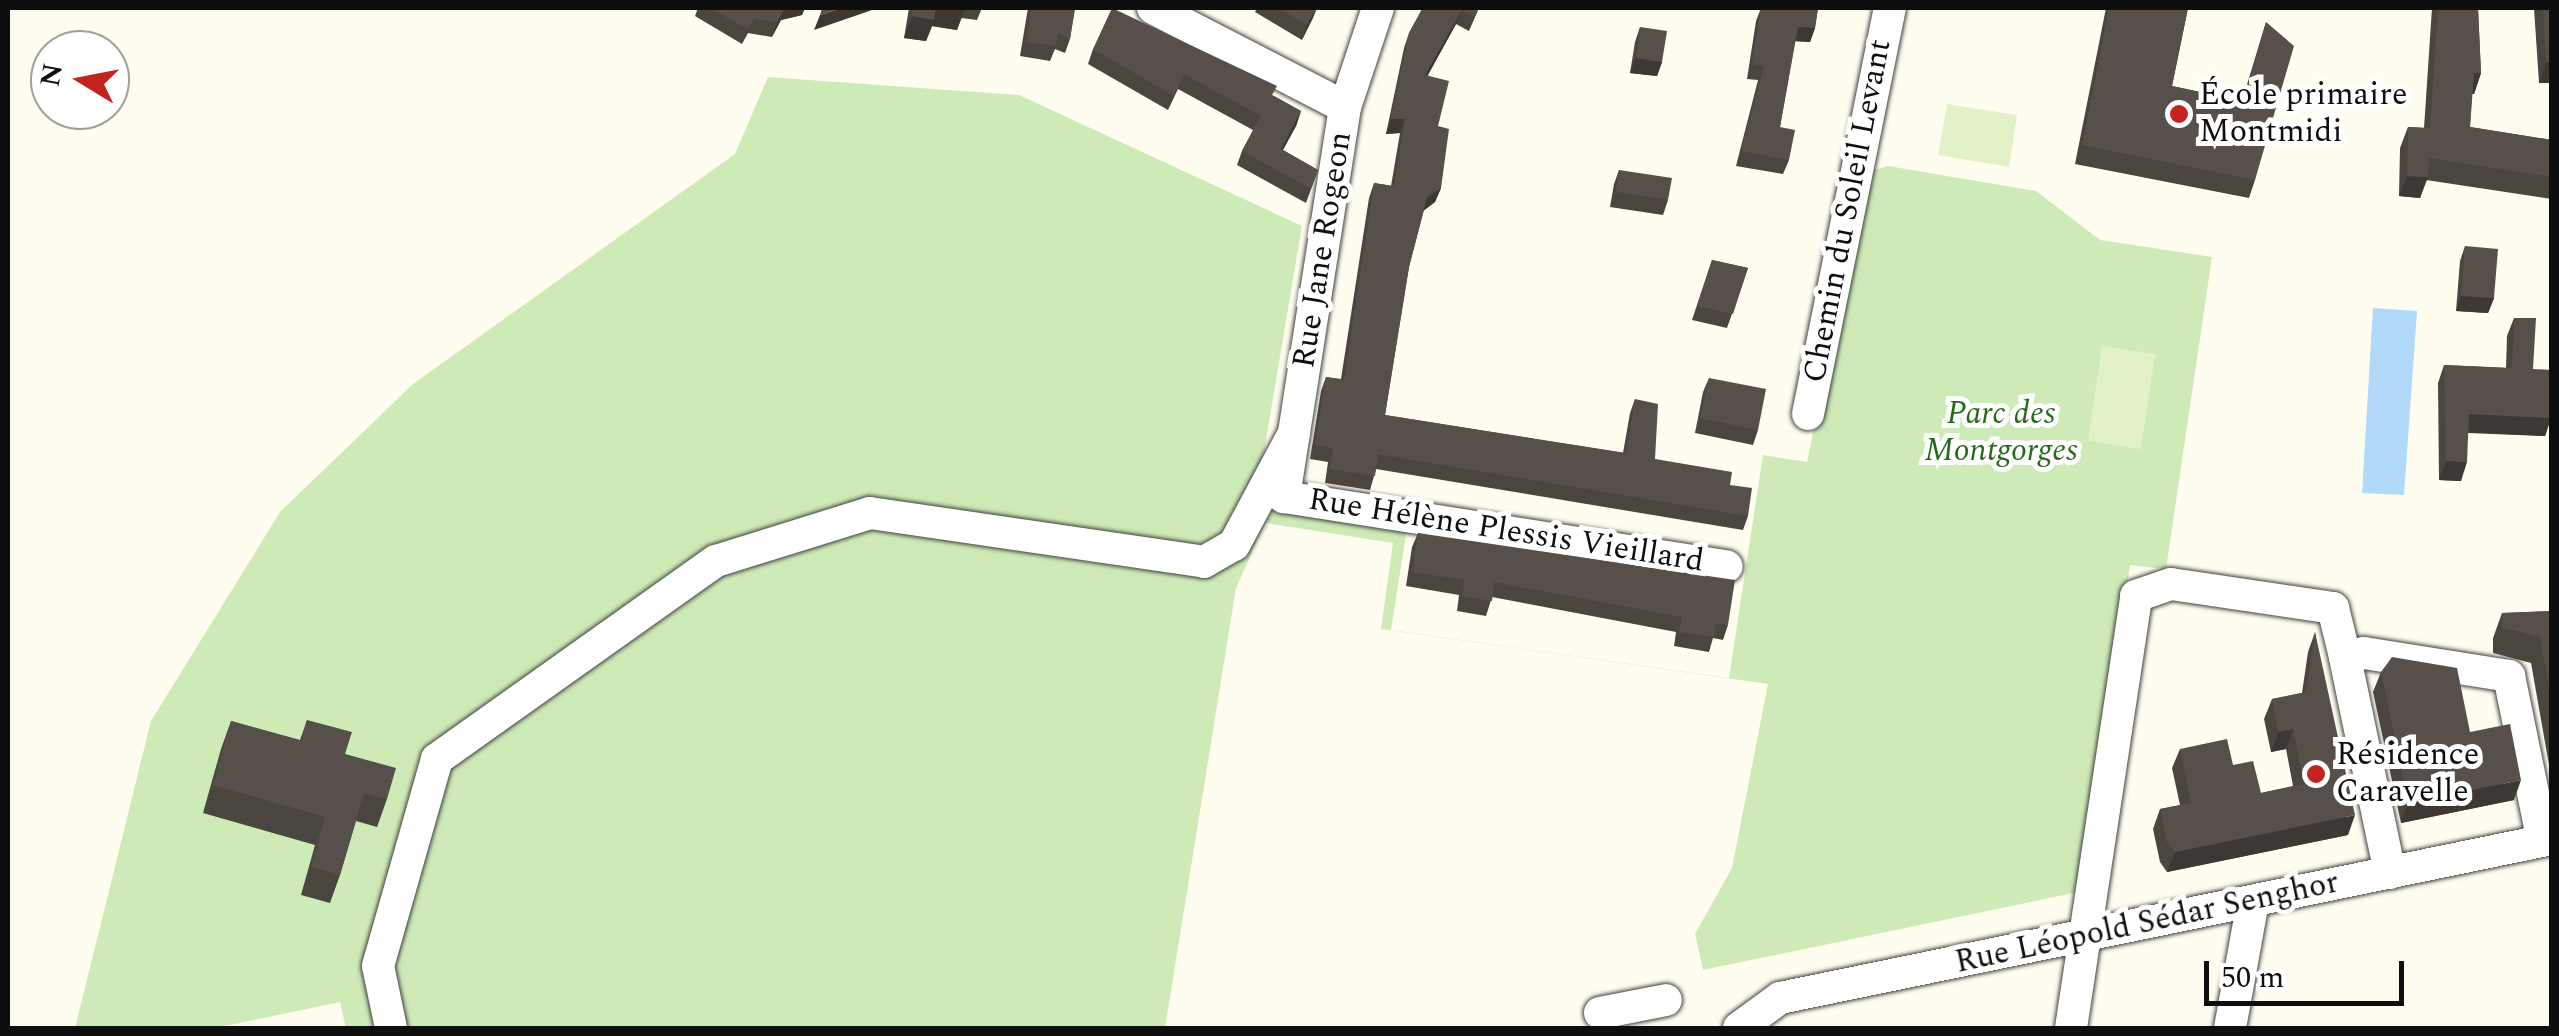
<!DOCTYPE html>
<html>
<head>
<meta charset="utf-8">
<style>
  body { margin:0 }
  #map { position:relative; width:2559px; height:1036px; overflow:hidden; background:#fffdef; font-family:Spectral,serif }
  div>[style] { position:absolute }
  .green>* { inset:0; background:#ceebb7 }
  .pitch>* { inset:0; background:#e1f2c9 }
  .water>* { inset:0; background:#b1d9f9 }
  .roads { filter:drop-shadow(0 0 2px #414141) drop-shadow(0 0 2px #414141) }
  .minor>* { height:32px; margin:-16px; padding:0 16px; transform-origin:16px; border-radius:16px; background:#fff }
  .wall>* { inset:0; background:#4b4540 }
  .shaded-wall>* { inset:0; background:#3d3834 }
  .building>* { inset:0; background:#57504a }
  .dots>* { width:28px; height:28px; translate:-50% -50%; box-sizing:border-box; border:5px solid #fff; border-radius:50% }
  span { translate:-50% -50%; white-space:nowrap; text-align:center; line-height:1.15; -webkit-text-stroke:10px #fff; paint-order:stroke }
  .poi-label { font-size:32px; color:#0e0e0e }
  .left { translate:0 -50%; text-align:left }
  .street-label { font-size:32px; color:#0e0e0e }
  .park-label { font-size:32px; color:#26691b; font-style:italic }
  .frame { position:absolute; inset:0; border:10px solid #0e0e0e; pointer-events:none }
  .north { position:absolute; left:30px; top:30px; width:100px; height:100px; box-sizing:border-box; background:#fff; border:2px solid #9f9f9f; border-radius:50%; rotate:280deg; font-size:28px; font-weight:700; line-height:40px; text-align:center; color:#0e0e0e }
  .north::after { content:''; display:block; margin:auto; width:35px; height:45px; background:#c42320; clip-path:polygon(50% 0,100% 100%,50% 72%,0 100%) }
  .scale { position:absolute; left:2204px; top:961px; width:200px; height:45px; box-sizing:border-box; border:5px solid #0e0e0e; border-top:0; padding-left:12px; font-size:30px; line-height:35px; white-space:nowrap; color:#0e0e0e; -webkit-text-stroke:8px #fff; paint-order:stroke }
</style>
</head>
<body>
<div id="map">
  <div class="green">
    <i style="clip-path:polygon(768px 77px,1019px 95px,1302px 226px,1255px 505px,1407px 528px,1391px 630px,1729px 678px,1763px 455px,1807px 462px,1868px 172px,1888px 166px,2036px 191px,2100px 240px,2212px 257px,2166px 569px,2130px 565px,2083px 891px,1703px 970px,1695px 934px,1732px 868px,1768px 684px,1381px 629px,1393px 543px,1265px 523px,1236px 588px,1165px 1028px,346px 1028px,340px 1002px,216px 1028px,75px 1028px,151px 721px,280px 512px,413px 384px,735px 154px)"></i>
  </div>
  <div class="pitch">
    <i style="clip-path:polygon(1947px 104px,2017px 115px,2009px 167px,1938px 155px)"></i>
    <i style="clip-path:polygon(2102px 346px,2155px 354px,2141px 449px,2088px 441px)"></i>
  </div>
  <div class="water">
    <i style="clip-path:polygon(2373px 308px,2417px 311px,2404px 495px,2362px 493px)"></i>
  </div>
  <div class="roads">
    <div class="minor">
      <i style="left:1153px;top:8px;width:216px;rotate:27.3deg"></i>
      <i style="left:1378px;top:8px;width:104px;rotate:108.4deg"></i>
      <i style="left:1345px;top:107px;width:395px;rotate:98.9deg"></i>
      <i style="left:1284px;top:497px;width:448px;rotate:8.9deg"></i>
      <i style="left:1808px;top:414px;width:414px;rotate:-78.6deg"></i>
      <i style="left:2390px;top:873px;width:221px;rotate:-101.8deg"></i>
      <i style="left:2345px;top:657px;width:19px;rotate:-12deg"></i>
      <i style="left:2364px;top:653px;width:147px;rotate:9deg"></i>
      <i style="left:2509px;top:676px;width:168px;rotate:78.4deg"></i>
      <i style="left:1600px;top:1013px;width:67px;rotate:-11.1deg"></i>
      <i style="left:391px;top:1028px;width:63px;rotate:-101.8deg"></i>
      <i style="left:378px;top:966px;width:215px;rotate:-74.1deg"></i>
      <i style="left:437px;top:759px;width:342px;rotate:-35.4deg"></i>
      <i style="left:716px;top:561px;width:161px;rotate:-17.3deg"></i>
      <i style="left:870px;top:513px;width:338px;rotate:8.3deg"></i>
      <i style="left:1204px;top:562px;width:34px;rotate:-30deg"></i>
      <i style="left:1234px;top:545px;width:127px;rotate:-61.8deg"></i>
      <i style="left:1739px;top:1028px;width:51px;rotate:-36.2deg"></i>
      <i style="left:1780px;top:998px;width:788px;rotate:-11.64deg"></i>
      <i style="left:2071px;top:1028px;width:437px;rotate:-81.4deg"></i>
      <i style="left:2136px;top:596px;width:37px;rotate:-19deg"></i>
      <i style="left:2171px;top:584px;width:164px;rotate:8.4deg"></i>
      <i style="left:2333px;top:608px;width:50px;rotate:76.2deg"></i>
      <i style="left:2230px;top:1028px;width:128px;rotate:-79.7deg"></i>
    </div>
  </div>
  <div class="wall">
    <i style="clip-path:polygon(698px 8px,805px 8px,802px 15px,781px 20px,772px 37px,748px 33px,742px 44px,695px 16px)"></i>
    <i style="clip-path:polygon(909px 8px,982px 8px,977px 20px,961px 18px,957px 30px,932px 26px,926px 41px,904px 38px)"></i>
    <i style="clip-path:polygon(1028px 8px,1075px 8px,1070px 39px,1065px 53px,1055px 49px,1050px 61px,1020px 56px)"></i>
    <i style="clip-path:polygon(1257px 8px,1317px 8px,1302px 40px,1255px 12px)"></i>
    <i style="clip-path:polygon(1420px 8px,1479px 8px,1469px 31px,1456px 24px,1428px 75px,1438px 126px,1441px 188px,1435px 202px,1424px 210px,1409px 267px,1385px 415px,1623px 453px,1630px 413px,1635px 399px,1655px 459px,1730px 485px,1748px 516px,1743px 530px,1376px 469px,1370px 490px,1325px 483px,1328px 462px,1310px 459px,1321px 391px,1326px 377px,1341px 379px,1369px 198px,1374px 183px,1391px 186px,1400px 133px,1386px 134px,1404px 48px,1409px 33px,1422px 9px)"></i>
    <i style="clip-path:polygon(1761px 8px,1777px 9px,1777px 8px,1818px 8px,1815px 28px,1810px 42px,1795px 41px,1780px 127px,1789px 160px,1783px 174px,1736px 166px,1758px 80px,1747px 79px,1756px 21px)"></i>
    <i style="clip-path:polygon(2106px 8px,2188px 8px,2172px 86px,2242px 101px,2266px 22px,2255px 180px,2249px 198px,2075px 164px)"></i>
    <i style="clip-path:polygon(2432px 8px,2478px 8px,2481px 73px,2474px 94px,2472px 94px,2470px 127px,2552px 140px,2552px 199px,2426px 180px,2420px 198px,2399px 196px,2400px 148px,2408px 127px,2424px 128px)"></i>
    <i style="clip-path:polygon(2534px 8px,2552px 8px,2552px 83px,2539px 83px)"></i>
    <i style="clip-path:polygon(1640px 27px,1662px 62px,1657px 76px,1630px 73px,1635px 42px)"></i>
    <i style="clip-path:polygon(1093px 49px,1274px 96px,1301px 111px,1296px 126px,1283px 150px,1318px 170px,1306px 203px,1237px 165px,1242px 151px,1253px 130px,1178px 89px,1168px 110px,1088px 64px)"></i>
    <i style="clip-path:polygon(1619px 170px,1668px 200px,1663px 215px,1610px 207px,1614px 184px)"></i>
    <i style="clip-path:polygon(2465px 246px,2494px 298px,2488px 313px,2456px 311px,2460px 261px)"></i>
    <i style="clip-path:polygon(1712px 260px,1748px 268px,1727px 328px,1692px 320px)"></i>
    <i style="clip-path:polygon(2514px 318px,2551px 418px,2545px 436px,2468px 433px,2461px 481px,2439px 480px,2438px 383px,2444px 365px,2506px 368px,2507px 336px)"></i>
    <i style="clip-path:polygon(1709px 378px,1758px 430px,1753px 445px,1695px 433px,1703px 392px)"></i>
    <i style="clip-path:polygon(1418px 533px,1728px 625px,1723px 640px,1713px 638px,1709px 652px,1674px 646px,1676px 632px,1492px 597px,1486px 616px,1457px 611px,1459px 595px,1406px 586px,1412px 547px)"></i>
    <i style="clip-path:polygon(2552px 611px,2552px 782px,2531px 663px,2493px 653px,2493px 638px,2502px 613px)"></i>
    <i style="clip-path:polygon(2315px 632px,2348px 835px,2167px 872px,2160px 862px,2153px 829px,2160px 809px,2180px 805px,2172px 768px,2180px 749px,2233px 765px,2261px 793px,2293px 786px,2286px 749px,2271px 752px,2264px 719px,2272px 699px,2302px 693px,2308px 652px)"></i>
    <i style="clip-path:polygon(2381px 672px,2470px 732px,2514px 800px,2401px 823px,2373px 692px)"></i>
    <i style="clip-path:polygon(307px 720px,345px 754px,387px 799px,377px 827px,356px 821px,340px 875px,330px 903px,301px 895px,315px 845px,203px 813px,221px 749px,231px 721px,300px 740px)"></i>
  </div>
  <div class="shaded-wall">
    <i style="clip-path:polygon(785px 8px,805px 8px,802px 15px,781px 20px,772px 37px,777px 22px)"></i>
    <i style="clip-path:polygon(842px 8px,878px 8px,814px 30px,820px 15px)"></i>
    <i style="clip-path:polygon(935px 8px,965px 9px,957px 30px,932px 26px,926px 41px,904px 38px,912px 16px)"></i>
    <i style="clip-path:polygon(1317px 8px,1313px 18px,1302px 40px,1307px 25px)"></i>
    <i style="clip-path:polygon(1462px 10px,1456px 24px,1420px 89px,1425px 75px)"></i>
    <i style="clip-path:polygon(1798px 27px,1815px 28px,1810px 42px,1792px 41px)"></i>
    <i style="clip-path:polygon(1636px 58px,1662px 62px,1657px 76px,1630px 73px)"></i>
    <i style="clip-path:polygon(2546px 62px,2552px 62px,2552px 83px,2539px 83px)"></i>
    <i style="clip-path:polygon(2474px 73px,2481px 73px,2474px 94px,2466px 94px)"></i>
    <i style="clip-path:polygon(1301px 111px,1296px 126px,1275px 164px,1281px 149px)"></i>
    <i style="clip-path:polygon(1391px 119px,1405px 119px,1400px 133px,1386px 134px)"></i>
    <i style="clip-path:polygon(2407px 176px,2428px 177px,2420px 198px,2399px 196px)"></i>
    <i style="clip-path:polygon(1441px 188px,1435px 202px,1422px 212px,1427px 197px)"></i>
    <i style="clip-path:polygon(2461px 296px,2494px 298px,2488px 313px,2456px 311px)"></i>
    <i style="clip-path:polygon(2469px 414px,2551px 418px,2545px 436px,2462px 432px)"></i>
    <i style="clip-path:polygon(2446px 461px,2467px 462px,2461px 481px,2439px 480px)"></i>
    <i style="clip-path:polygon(2293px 729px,2286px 749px,2271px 752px,2278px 732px)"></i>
    <i style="clip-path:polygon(2521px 780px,2514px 800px,2401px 823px,2408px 803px)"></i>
    <i style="clip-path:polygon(2355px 815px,2348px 835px,2167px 872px,2175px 852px)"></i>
  </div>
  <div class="building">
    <i style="clip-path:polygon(710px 8px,785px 8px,777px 22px,754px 18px,748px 29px)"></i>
    <i style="clip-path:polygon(822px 8px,842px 8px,820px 15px)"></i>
    <i style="clip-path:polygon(913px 8px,936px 8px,934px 20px,912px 16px)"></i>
    <i style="clip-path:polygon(1031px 8px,1075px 8px,1070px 39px,1058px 33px,1056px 46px,1026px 42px)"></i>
    <i style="clip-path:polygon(1112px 8px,1277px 86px,1272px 95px,1301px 111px,1281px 149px,1318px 170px,1311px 189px,1242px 151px,1261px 116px,1184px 74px,1174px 96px,1093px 49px)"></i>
    <i style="clip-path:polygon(1278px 8px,1316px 8px,1307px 25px)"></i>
    <i style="clip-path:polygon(1423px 8px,1478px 8px,1474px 17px,1462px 10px,1425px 75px,1449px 81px,1438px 126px,1449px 129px,1441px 188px,1427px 197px,1409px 267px,1385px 415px,1626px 453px,1635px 399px,1658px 404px,1655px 459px,1732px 472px,1730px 485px,1752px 488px,1748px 516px,1378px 454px,1375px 476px,1330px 469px,1333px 448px,1315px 445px,1326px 377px,1344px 380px,1374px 183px,1394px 186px,1405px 119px,1391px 119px,1409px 33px)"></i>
    <i style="clip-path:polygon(1761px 8px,1781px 9px,1781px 8px,1818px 8px,1815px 28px,1798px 27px,1780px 127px,1795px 130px,1789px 160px,1741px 151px,1764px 66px,1752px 64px)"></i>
    <i style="clip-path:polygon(2109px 8px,2188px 8px,2172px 86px,2243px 101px,2266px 22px,2294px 46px,2255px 180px,2082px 145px)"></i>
    <i style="clip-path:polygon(2438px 8px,2478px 8px,2481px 73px,2474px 73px,2470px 127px,2552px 140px,2552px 177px,2429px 158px,2428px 177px,2407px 176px,2408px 127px,2430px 128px)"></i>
    <i style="clip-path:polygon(2543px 8px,2552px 8px,2552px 62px,2546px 62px)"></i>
    <i style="clip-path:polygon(1640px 27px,1667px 31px,1662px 62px,1636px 58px)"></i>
    <i style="clip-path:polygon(1619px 170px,1672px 178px,1668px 200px,1616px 192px)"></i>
    <i style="clip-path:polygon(2465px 246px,2498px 249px,2494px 298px,2461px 296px)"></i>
    <i style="clip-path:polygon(1712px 260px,1748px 268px,1733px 314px,1697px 306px)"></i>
    <i style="clip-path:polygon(2514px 318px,2536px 318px,2533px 369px,2552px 370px,2551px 418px,2469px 414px,2467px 462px,2446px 461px,2444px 365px,2512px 368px)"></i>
    <i style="clip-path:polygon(1709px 378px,1766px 389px,1758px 430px,1700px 418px)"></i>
    <i style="clip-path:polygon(1418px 533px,1735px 580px,1728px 625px,1716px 623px,1714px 637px,1679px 632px,1682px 617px,1494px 582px,1492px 601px,1462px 596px,1465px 580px,1412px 572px)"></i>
    <i style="clip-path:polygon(2552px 611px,2552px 703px,2540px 637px,2502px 628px,2502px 613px)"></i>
    <i style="clip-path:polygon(2315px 632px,2355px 815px,2175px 852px,2167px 842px,2160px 809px,2191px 803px,2180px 749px,2227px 739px,2233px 765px,2253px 761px,2261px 793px,2304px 784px,2293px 729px,2278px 732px,2272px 699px,2306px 692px)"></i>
    <i style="clip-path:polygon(2392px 657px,2457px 668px,2470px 732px,2510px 724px,2521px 780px,2408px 803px,2381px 672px)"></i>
    <i style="clip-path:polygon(307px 720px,352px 732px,345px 754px,396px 768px,387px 799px,364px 793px,340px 875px,311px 867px,325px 817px,213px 785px,231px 721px,301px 741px)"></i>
  </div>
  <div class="dots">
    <i style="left:2179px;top:114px;background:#c42320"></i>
    <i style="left:2316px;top:774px;background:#c42320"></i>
  </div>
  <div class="poi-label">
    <span class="left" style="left:2199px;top:114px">École primaire<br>Montmidi</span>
    <span class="left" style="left:2336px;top:774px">Résidence<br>Caravelle</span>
  </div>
  <div class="street-label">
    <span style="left:1848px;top:211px;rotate:-79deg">Chemin du Soleil Levant</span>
    <span style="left:1323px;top:250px;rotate:-81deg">Rue Jane Rogeon</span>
    <span style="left:1506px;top:531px;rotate:9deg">Rue Hélène Plessis Vieillard</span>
    <span style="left:2147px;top:923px;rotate:-12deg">Rue Léopold Sédar Senghor</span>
  </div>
  <div class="park-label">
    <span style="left:2001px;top:433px">Parc des<br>Montgorges</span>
  </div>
  <div class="frame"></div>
  <div class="north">N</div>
  <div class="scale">50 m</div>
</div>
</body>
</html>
